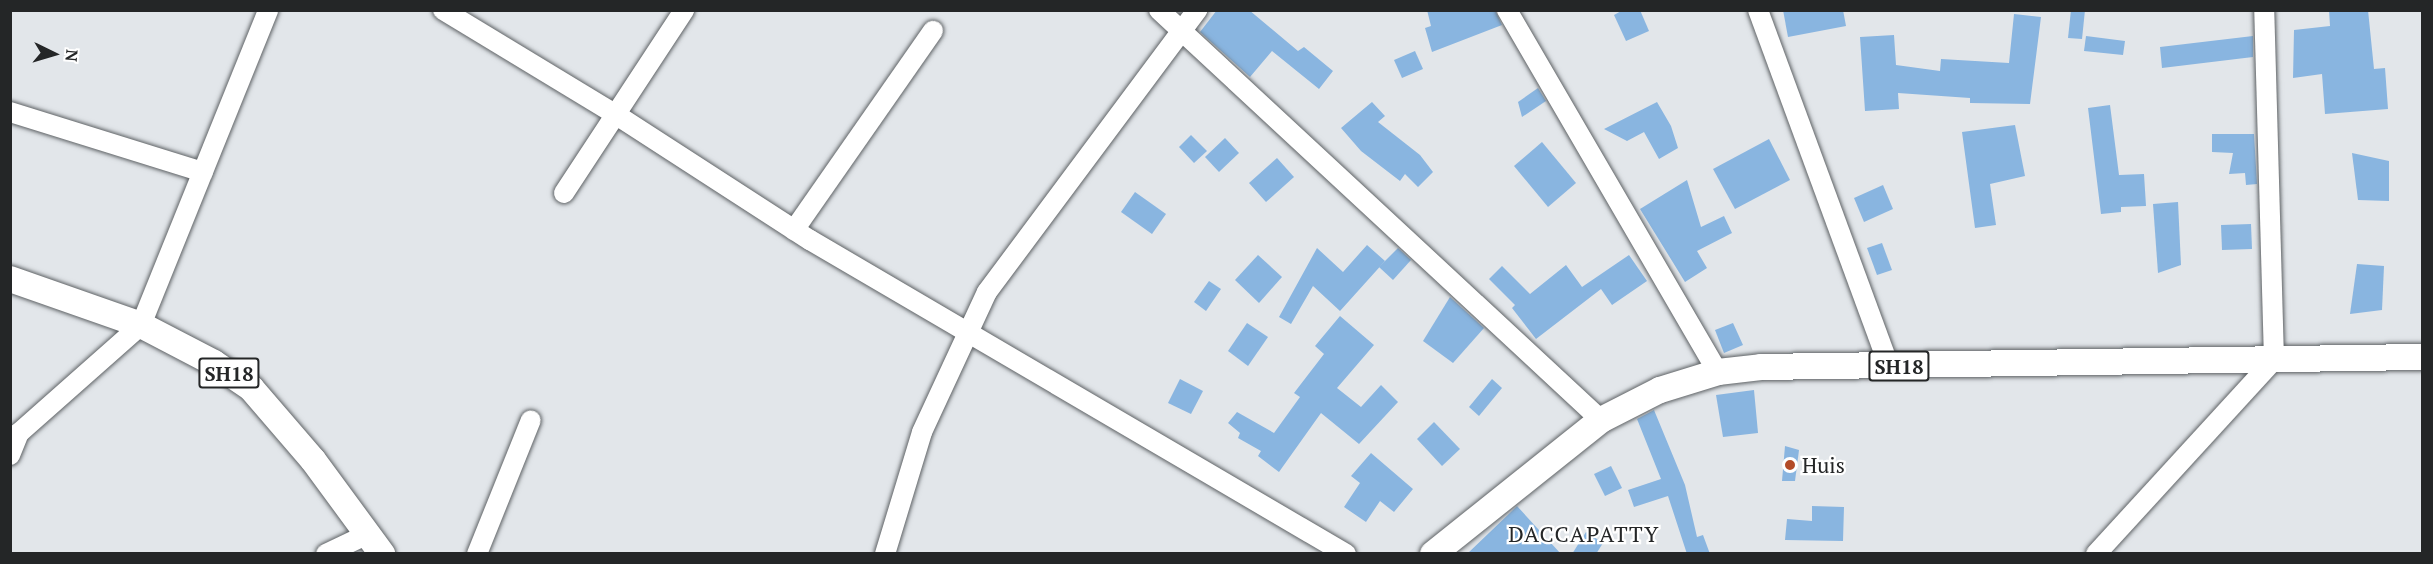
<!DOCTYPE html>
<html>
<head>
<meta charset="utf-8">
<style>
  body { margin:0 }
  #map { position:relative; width:2433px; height:564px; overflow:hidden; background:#e2e6ea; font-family:"PT Serif",serif }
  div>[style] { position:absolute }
  .building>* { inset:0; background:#89b5e0 }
  .roads { filter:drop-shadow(0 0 2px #5e6265) drop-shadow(0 0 2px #5e6265) }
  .minor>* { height:20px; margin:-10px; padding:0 10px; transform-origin:10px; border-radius:10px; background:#fff }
  .major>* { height:26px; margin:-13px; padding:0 13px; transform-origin:13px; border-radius:13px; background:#fff }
  .dots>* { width:16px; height:16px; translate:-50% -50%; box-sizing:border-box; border:3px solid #fff; border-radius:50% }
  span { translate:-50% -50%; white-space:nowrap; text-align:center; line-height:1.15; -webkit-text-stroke:4.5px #fff; paint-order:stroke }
  .shield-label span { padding:2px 4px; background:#fff; border:2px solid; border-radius:4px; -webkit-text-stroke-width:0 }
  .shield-label { font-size:20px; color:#242627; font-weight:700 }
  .poi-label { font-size:21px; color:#242627 }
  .left { translate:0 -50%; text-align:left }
  .neighbourhood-label { font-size:22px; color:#242627; letter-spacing:1.5px }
  .frame { position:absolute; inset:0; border:12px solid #242627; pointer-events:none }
  .north { position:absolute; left:24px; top:24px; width:60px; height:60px; -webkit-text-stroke:4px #fff; paint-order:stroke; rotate:95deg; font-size:16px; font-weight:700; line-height:24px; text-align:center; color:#242627 }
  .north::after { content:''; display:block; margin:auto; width:21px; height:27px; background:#242627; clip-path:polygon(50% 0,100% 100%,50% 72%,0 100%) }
</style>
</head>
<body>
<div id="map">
  <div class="building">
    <i style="clip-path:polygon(1217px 10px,1249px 10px,1298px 51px,1304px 47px,1333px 71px,1319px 89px,1272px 51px,1250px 77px,1200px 32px)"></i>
    <i style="clip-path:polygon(1427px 10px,1495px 10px,1502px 25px,1432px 52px,1425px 28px,1431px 26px)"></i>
    <i style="clip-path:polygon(1623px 10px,1640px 10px,1649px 31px,1626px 41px,1614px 15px)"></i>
    <i style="clip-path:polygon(1783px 10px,1843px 10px,1846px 26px,1788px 37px)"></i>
    <i style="clip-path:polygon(2071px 10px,2085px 10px,2082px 39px,2068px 38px)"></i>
    <i style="clip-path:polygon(2329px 10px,2368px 10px,2374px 69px,2385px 68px,2388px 109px,2325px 114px,2322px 74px,2293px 78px,2294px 30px,2330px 26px)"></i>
    <i style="clip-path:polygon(2014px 14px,2041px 17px,2030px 104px,1970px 103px,1970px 98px,1898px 93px,1899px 109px,1865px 111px,1860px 37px,1894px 35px,1896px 65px,1940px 71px,1941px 59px,2009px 63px)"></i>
    <i style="clip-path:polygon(2086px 36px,2125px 41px,2123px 55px,2084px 51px)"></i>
    <i style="clip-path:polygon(2253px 36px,2253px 57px,2162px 68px,2160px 47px)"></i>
    <i style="clip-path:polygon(1415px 51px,1423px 69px,1402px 78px,1394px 60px)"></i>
    <i style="clip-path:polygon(1538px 88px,1546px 101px,1522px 117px,1518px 102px)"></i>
    <i style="clip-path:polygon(1372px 102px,1385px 116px,1378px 122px,1420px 155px,1433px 172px,1418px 187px,1405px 174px,1400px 181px,1361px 151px,1341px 128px)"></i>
    <i style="clip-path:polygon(1657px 102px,1671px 126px,1678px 148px,1659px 159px,1644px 132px,1627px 141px,1604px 129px)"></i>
    <i style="clip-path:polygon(2110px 105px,2119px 175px,2144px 174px,2146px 206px,2121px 207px,2121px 212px,2101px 214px,2088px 108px)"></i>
    <i style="clip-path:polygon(2015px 125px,2025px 176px,1990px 184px,1996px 225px,1975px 228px,1962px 132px)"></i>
    <i style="clip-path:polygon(2212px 134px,2254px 134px,2257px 184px,2246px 185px,2245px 173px,2229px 174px,2233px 153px,2212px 152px)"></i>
    <i style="clip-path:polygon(1191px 135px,1207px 151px,1194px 163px,1179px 147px)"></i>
    <i style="clip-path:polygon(1225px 138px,1239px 153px,1219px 172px,1205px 157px)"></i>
    <i style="clip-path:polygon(1769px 139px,1790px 180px,1735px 209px,1713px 169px)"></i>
    <i style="clip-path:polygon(1542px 142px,1576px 183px,1548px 207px,1514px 166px)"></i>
    <i style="clip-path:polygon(2352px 153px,2389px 161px,2389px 201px,2358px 200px)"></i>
    <i style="clip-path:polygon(1277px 158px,1294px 177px,1266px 202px,1249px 183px)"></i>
    <i style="clip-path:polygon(1687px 180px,1701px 227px,1724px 216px,1732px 233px,1697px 251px,1707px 268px,1685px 282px,1640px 209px)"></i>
    <i style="clip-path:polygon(1883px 185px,1893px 209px,1864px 222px,1854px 198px)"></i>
    <i style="clip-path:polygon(1135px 192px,1166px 214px,1152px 234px,1121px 212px)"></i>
    <i style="clip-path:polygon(2178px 202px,2181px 265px,2158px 273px,2153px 204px)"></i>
    <i style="clip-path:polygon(2251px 224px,2252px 249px,2222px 250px,2221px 225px)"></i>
    <i style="clip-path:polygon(1882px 243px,1892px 270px,1877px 275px,1867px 248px)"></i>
    <i style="clip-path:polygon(1367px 245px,1385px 261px,1340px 311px,1313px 286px,1291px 324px,1279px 317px,1317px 248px,1343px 272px)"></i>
    <i style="clip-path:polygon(1398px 248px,1411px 260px,1393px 280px,1379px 267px)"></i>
    <i style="clip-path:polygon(1258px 255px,1282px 277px,1259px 303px,1235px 280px)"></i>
    <i style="clip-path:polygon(1629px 255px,1647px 281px,1612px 305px,1601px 289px,1536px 339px,1512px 308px,1515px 305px,1489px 279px,1502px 266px,1530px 294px,1566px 265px,1582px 287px)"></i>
    <i style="clip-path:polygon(2357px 264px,2384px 266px,2382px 310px,2350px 314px)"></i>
    <i style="clip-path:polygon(1209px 281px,1221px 289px,1206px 311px,1194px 302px)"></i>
    <i style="clip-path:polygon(1450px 297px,1484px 328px,1453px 363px,1423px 341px)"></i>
    <i style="clip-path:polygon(1340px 316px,1374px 345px,1337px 388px,1361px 407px,1381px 385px,1398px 402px,1359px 444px,1321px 413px,1279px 472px,1258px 456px,1261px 451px,1238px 438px,1240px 433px,1228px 423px,1237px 412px,1274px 433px,1300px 397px,1294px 393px,1324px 354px,1315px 346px)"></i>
    <i style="clip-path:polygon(1247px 323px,1268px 337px,1248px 366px,1228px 351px)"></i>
    <i style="clip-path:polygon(1733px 323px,1743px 345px,1724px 353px,1715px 330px)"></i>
    <i style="clip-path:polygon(1180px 379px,1203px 391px,1191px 414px,1168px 403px)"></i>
    <i style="clip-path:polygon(1492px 379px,1502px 388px,1479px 416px,1469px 407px)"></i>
    <i style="clip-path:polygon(1754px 390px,1758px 433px,1723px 437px,1716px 395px)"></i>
    <i style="clip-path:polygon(1654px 410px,1685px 485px,1697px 537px,1703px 535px,1710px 554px,1687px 554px,1668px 496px,1634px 507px,1628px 490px,1661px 479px,1637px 419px)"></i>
    <i style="clip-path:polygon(1434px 422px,1460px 449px,1442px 466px,1417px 439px)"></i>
    <i style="clip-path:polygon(1785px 446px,1799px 450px,1795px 481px,1782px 481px)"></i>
    <i style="clip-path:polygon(1371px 453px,1413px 489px,1394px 512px,1380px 501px,1366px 522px,1344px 507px,1360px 483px,1351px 476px)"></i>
    <i style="clip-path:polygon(1611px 466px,1622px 488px,1605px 496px,1594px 474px)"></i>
    <i style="clip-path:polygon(1517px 506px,1561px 554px,1467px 554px,1513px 510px)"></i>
    <i style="clip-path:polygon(1812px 506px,1844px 507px,1843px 541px,1785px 540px,1787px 519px,1812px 521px)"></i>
    <i style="clip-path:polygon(1586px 532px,1603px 543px,1596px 554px,1572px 554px)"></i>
  </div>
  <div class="roads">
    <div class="minor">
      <i style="left:443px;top:10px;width:201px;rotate:31.2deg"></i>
      <i style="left:615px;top:114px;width:232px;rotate:32.9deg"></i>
      <i style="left:810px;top:240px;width:621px;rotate:30.36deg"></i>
      <i style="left:1159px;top:10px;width:603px;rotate:42.85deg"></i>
      <i style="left:1507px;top:10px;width:419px;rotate:59.8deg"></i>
      <i style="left:1758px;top:10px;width:379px;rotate:69.8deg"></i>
      <i style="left:10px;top:112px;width:202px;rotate:17.3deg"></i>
      <i style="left:564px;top:193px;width:219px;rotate:-56.7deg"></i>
      <i style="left:794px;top:230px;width:243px;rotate:-55.1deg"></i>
      <i style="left:10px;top:455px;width:24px;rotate:-68deg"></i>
      <i style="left:19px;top:433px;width:163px;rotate:-41.5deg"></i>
      <i style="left:141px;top:325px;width:340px;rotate:-68deg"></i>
      <i style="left:326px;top:554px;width:44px;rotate:-25.4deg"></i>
      <i style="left:477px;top:554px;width:144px;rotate:-68.1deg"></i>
      <i style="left:885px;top:554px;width:127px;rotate:-73.1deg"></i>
      <i style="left:922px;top:432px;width:154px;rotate:-65.1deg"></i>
      <i style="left:987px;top:292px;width:352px;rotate:-53.3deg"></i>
      <i style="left:2096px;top:554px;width:263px;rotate:-47.5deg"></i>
      <i style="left:2274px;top:360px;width:350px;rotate:-91.6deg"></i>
    </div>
    <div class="major">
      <i style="left:10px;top:279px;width:139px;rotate:19.3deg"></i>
      <i style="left:141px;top:325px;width:82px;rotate:27.5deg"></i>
      <i style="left:214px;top:363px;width:45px;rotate:34deg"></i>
      <i style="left:251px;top:388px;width:95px;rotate:49.3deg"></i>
      <i style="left:313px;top:460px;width:117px;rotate:53.7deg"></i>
      <i style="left:1433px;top:554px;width:215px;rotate:-38.6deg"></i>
      <i style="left:1601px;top:420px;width:66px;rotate:-27deg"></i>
      <i style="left:1660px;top:390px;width:61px;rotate:-17.2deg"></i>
      <i style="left:1718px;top:372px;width:43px;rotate:-6.6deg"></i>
      <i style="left:1761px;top:367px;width:661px;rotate:-0.87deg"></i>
    </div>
  </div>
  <div class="dots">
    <i style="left:1790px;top:465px;background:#b34b27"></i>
  </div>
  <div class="shield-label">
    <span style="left:1899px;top:366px">SH18</span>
    <span style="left:229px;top:373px">SH18</span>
  </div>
  <div class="poi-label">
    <span class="left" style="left:1802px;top:465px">Huis</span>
  </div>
  <div class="neighbourhood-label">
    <span style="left:1584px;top:534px">DACCAPATTY</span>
  </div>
  <div class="frame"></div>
  <div class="north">N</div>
</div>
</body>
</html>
